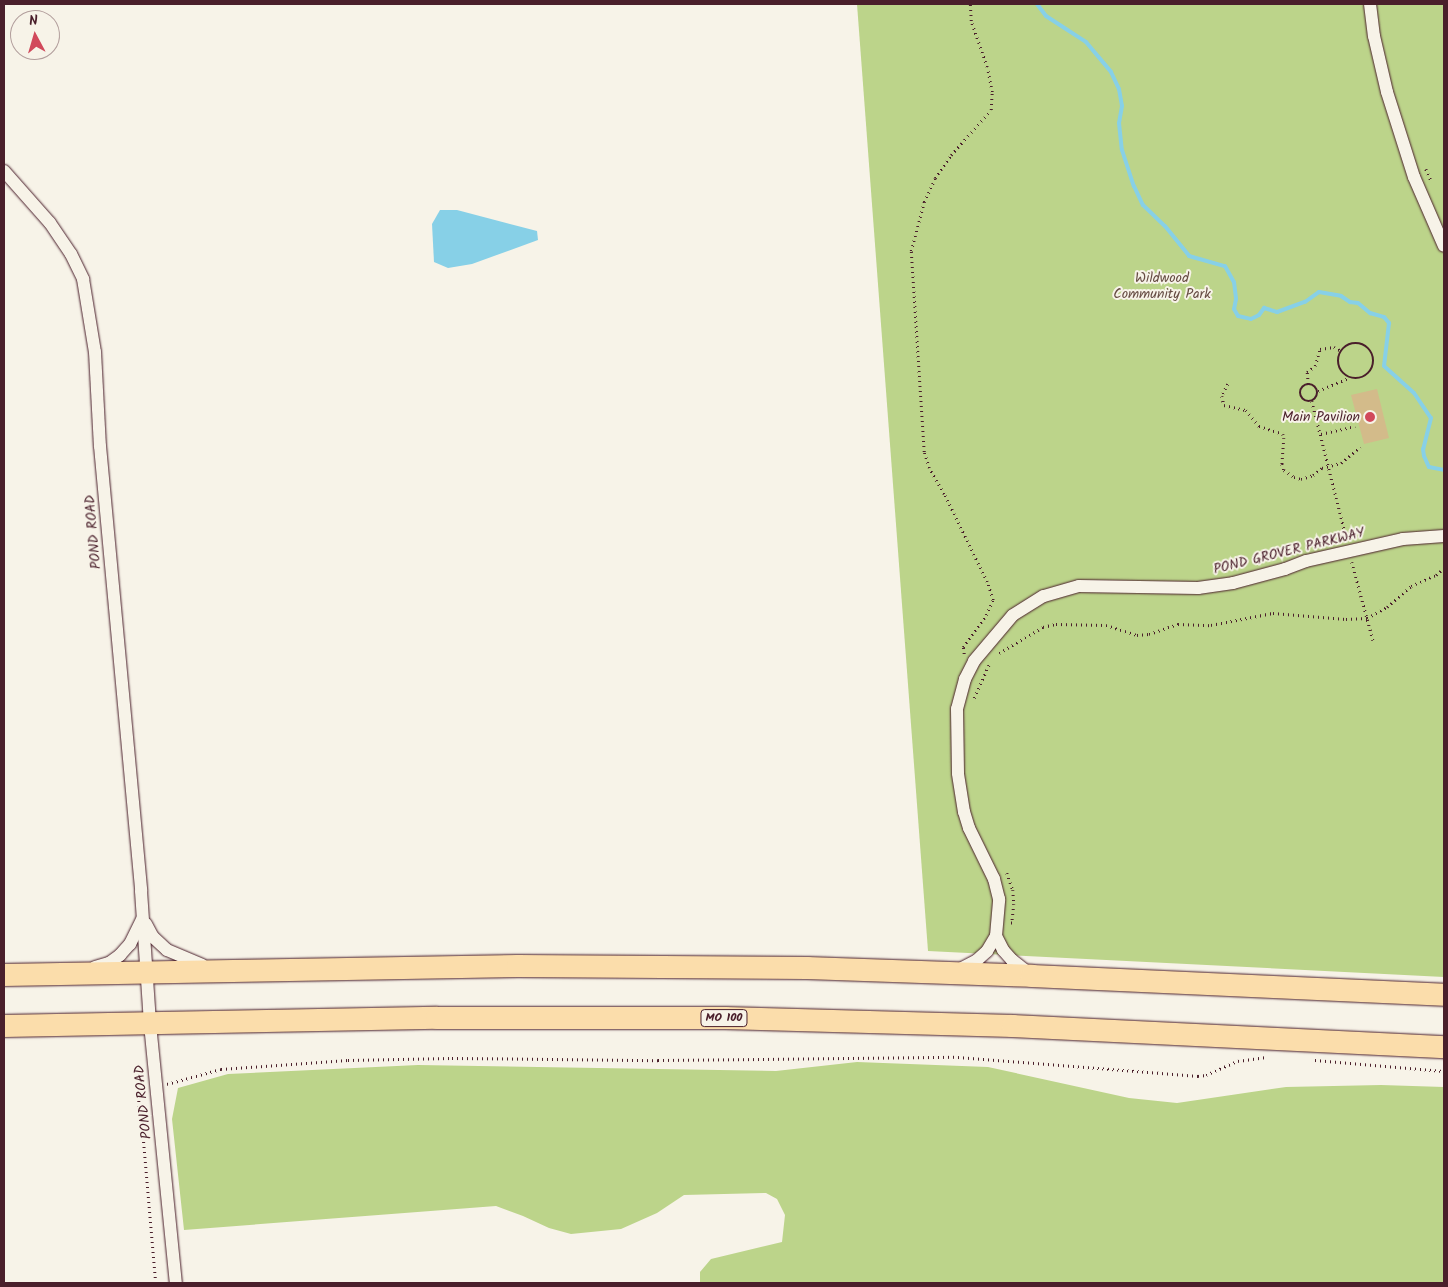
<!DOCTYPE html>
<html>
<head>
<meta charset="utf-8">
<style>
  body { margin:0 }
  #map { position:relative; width:1448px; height:1287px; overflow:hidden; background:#f7f3e8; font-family:Kalam,sans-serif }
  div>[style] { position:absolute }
  .green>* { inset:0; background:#bcd48a }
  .water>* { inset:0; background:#87d0e7 }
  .stream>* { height:4px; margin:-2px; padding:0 2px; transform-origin:2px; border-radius:2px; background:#87d0e7 }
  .building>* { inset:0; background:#d3bb8a }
  .path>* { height:2.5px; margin-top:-1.25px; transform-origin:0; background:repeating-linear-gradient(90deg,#4a1f2b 0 1px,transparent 0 5px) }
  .path>.ring { margin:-1.25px; padding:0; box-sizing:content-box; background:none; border:2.5px solid #4a1f2b; border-radius:50% }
  .roads { filter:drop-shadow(0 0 1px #4a1f2b) drop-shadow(0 0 1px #4a1f2b) }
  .street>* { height:12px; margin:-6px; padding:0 6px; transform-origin:6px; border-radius:6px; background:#f7f3e8 }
  .highway>* { height:22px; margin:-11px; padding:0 11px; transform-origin:11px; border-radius:11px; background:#fbddab }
  .dots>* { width:14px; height:14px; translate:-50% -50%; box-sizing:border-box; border:2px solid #f7f3e8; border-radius:50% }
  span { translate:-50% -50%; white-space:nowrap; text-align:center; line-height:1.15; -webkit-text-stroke:4px #f7f3e8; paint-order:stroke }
  .shield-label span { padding:1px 4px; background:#f7f3e8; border:1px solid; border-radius:4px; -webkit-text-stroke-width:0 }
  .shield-label { font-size:12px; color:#4a1f2b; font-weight:700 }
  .park-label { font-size:14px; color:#664c43 }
  .poi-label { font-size:14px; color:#4a1f2b }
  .right { translate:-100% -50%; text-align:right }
  .street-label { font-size:14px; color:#4a1f2b }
  .frame { position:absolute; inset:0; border:5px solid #4a1f2b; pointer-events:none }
  .north { position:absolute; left:10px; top:10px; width:50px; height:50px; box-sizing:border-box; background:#f7f3e8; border:1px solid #b29e9c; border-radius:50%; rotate:354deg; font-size:14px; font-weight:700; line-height:20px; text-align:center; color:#4a1f2b }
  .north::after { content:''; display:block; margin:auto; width:18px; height:22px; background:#d1495b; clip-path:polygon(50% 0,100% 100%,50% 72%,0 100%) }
</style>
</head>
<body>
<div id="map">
  <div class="green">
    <i style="clip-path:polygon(857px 4px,1444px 4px,1444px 977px,928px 951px)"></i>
    <i style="clip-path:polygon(857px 1062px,988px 1067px,1129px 1098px,1177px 1103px,1286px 1087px,1381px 1085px,1444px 1087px,1444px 1283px,700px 1283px,700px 1272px,711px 1259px,782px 1242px,785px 1215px,777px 1199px,766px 1193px,684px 1195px,657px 1213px,621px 1229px,571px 1234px,549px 1228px,523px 1216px,496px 1206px,184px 1230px,172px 1119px,178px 1088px,228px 1074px,418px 1065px,776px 1071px)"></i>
  </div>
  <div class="water">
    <i style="clip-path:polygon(440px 210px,457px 210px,537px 231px,538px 240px,472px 264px,448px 268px,434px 262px,432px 224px)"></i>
  </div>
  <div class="stream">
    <i style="left:1037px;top:4px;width:15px;rotate:53deg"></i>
    <i style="left:1046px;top:16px;width:48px;rotate:33deg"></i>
    <i style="left:1086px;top:42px;width:39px;rotate:50deg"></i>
    <i style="left:1111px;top:72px;width:19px;rotate:65deg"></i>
    <i style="left:1119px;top:89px;width:17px;rotate:80deg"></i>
    <i style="left:1122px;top:106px;width:17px;rotate:100deg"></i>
    <i style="left:1119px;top:123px;width:27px;rotate:84deg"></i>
    <i style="left:1122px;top:150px;width:38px;rotate:72deg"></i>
    <i style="left:1134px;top:186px;width:21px;rotate:65deg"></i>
    <i style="left:1143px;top:205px;width:30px;rotate:44deg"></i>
    <i style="left:1165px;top:226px;width:38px;rotate:51deg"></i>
    <i style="left:1189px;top:256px;width:37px;rotate:16deg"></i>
    <i style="left:1225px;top:266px;width:18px;rotate:61deg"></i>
    <i style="left:1234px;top:282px;width:17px;rotate:83deg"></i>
    <i style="left:1236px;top:299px;width:10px;rotate:101deg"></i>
    <i style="left:1234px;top:309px;width:8px;rotate:60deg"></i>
    <i style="left:1238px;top:316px;width:13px;rotate:13deg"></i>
    <i style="left:1251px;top:319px;width:9px;rotate:-27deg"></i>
    <i style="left:1259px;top:315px;width:9px;rotate:-54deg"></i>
    <i style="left:1264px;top:308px;width:14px;rotate:17deg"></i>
    <i style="left:1277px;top:312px;width:30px;rotate:-20deg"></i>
    <i style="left:1305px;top:302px;width:17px;rotate:-36deg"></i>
    <i style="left:1319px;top:292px;width:22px;rotate:10deg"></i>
    <i style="left:1341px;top:296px;width:11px;rotate:34deg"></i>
    <i style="left:1350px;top:302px;width:8px;rotate:7deg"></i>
    <i style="left:1358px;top:303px;width:16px;rotate:40deg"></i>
    <i style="left:1370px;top:313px;width:15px;rotate:16deg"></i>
    <i style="left:1384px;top:317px;width:8px;rotate:50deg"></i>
    <i style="left:1389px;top:323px;width:43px;rotate:96.6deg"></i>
    <i style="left:1384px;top:366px;width:40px;rotate:42deg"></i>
    <i style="left:1414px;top:393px;width:30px;rotate:56deg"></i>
    <i style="left:1431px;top:418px;width:32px;rotate:104deg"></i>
    <i style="left:1423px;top:449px;width:7px;rotate:82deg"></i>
    <i style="left:1424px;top:456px;width:12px;rotate:66deg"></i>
    <i style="left:1429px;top:467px;width:15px;rotate:11deg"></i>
  </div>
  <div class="building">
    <i style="clip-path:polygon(1377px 389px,1389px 438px,1364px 444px,1351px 395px)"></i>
  </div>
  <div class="path">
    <i style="left:1426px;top:169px;width:12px;rotate:66deg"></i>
    <i class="ring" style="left:1338px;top:343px;width:33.5px;height:33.5px"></i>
    <i style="left:1228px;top:384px;width:13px;rotate:117deg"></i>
    <i style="left:1222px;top:396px;width:9px;rotate:77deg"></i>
    <i style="left:1224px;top:405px;width:23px;rotate:13deg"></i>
    <i style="left:1246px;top:410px;width:21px;rotate:51deg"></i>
    <i style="left:1259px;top:426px;width:25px;rotate:18deg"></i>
    <i style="left:1283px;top:434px;width:4px;rotate:76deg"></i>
    <i style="left:1284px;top:438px;width:26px;rotate:94deg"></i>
    <i style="left:1282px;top:464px;width:6px;rotate:72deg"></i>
    <i style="left:1284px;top:470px;width:12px;rotate:35deg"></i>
    <i style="left:1294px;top:477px;width:7px;rotate:16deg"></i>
    <i style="left:1301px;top:479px;width:13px;rotate:-18deg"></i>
    <i style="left:1313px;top:475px;width:11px;rotate:-38deg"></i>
    <i style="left:1322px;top:468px;width:20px;rotate:-15deg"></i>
    <i style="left:1341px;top:463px;width:25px;rotate:-40deg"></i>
    <i style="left:1308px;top:384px;width:12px;rotate:-95deg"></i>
    <i style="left:1307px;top:372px;width:10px;rotate:-37deg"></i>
    <i style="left:1315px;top:366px;width:18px;rotate:-74deg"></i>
    <i style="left:1320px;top:349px;width:14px;rotate:-8deg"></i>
    <i style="left:1334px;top:347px;width:9px;rotate:27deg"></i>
    <i class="ring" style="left:1300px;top:384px;width:15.5px;height:15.5px"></i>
    <i style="left:1318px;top:391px;width:34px;rotate:-23deg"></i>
    <i style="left:1312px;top:401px;width:143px;rotate:75.9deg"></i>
    <i style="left:1321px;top:434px;width:35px;rotate:-13deg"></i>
    <i style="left:1352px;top:562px;width:81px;rotate:74.9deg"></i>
    <i style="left:999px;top:653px;width:51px;rotate:-30.6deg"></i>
    <i style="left:1043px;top:627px;width:13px;rotate:-13deg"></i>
    <i style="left:1056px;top:624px;width:50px;rotate:1.1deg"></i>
    <i style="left:1106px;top:625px;width:33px;rotate:18deg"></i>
    <i style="left:1137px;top:635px;width:12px;rotate:-5deg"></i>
    <i style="left:1149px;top:634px;width:31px;rotate:-19deg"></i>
    <i style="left:1178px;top:624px;width:33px;rotate:2deg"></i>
    <i style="left:1211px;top:625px;width:63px;rotate:-11deg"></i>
    <i style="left:1273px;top:613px;width:73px;rotate:4.7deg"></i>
    <i style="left:1346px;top:619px;width:21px;rotate:-3deg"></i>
    <i style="left:1367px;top:618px;width:23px;rotate:-29deg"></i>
    <i style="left:1387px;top:607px;width:32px;rotate:-41deg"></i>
    <i style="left:1411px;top:586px;width:27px;rotate:-24deg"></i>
    <i style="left:1436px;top:575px;width:11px;rotate:-41deg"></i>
    <i style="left:964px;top:654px;width:7px;rotate:-98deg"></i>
    <i style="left:963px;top:647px;width:39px;rotate:-54deg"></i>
    <i style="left:986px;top:615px;width:17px;rotate:-65deg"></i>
    <i style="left:993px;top:600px;width:19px;rotate:-108deg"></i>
    <i style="left:987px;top:582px;width:98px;rotate:-116deg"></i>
    <i style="left:944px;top:494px;width:30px;rotate:-120deg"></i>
    <i style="left:929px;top:468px;width:17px;rotate:-107deg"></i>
    <i style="left:924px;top:452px;width:201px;rotate:-93.7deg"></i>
    <i style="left:911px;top:251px;width:51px;rotate:-75.1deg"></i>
    <i style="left:924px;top:202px;width:26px;rotate:-65deg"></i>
    <i style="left:935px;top:178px;width:28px;rotate:-55deg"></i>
    <i style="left:951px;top:155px;width:60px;rotate:-48.4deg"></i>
    <i style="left:991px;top:110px;width:18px;rotate:-87deg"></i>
    <i style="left:992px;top:92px;width:25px;rotate:-101deg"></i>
    <i style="left:987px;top:67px;width:49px;rotate:-109.2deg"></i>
    <i style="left:971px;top:21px;width:17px;rotate:-93deg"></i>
    <i style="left:974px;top:698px;width:37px;rotate:-66deg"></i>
    <i style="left:1007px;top:873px;width:18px;rotate:71deg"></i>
    <i style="left:1013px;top:890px;width:14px;rotate:86deg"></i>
    <i style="left:1014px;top:904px;width:19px;rotate:96deg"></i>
    <i style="left:1012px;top:923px;width:4px;rotate:180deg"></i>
    <i style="left:1315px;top:1060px;width:129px;rotate:4.9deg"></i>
    <i style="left:167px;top:1084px;width:56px;rotate:-15.5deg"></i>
    <i style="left:221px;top:1069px;width:127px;rotate:-4.1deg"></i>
    <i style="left:348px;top:1060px;width:104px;rotate:-1.1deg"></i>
    <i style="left:452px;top:1058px;width:206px;rotate:0.6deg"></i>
    <i style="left:658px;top:1060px;width:300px;rotate:-0.6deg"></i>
    <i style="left:958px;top:1057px;width:241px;rotate:4.5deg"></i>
    <i style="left:1198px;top:1076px;width:8px;rotate:-7deg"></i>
    <i style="left:1206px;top:1075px;width:35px;rotate:-24deg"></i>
    <i style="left:1238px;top:1061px;width:27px;rotate:-8deg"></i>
    <i style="left:144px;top:1086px;width:6px;rotate:180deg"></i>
    <i style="left:138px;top:1086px;width:27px;rotate:86deg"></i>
    <i style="left:140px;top:1113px;width:19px;rotate:81deg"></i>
    <i style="left:143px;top:1132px;width:152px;rotate:85.1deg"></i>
  </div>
  <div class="roads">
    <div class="street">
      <i style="left:1370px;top:4px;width:32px;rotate:83deg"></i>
      <i style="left:1374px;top:36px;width:57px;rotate:76.9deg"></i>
      <i style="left:1387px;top:92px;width:89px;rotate:72.4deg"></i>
      <i style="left:1414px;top:177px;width:75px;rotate:66.5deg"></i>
      <i style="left:4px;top:171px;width:69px;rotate:48.5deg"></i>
      <i style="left:50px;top:223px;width:37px;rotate:56deg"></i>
      <i style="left:71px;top:254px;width:28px;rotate:64deg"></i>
      <i style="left:83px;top:279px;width:74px;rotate:80.7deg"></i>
      <i style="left:95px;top:352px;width:94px;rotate:87deg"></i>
      <i style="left:100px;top:446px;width:447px;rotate:84.7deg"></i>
      <i style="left:141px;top:891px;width:133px;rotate:86.1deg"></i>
      <i style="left:150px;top:1024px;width:260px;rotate:84.3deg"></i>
      <i style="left:146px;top:924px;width:15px;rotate:62deg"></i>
      <i style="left:153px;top:937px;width:19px;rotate:43deg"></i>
      <i style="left:167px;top:950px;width:38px;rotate:23deg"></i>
      <i style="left:996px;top:936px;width:16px;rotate:63deg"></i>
      <i style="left:1003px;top:950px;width:13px;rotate:48deg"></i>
      <i style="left:1012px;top:960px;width:23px;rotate:38deg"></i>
      <i style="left:95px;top:967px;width:15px;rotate:-16deg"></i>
      <i style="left:109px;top:963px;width:14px;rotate:-36deg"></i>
      <i style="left:120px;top:955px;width:15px;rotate:-48deg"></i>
      <i style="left:130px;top:944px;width:28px;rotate:-64deg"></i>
      <i style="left:958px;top:970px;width:20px;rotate:-27deg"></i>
      <i style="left:976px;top:961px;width:15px;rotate:-42deg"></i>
      <i style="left:987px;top:951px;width:17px;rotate:-59deg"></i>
      <i style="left:996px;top:936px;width:37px;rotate:-85deg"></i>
      <i style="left:999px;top:899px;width:21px;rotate:-104deg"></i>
      <i style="left:994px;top:879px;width:57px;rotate:-116.1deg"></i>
      <i style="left:969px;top:828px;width:17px;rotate:-107deg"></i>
      <i style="left:964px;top:812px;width:39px;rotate:-99deg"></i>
      <i style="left:958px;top:773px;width:64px;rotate:-90.9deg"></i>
      <i style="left:957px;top:709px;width:31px;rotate:-75deg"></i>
      <i style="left:965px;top:679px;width:20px;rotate:-63deg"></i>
      <i style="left:974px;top:661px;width:60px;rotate:-49.7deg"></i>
      <i style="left:1013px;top:615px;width:36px;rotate:-32deg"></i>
      <i style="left:1044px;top:596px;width:36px;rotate:-16deg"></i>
      <i style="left:1079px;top:586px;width:119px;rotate:1deg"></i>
      <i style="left:1198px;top:588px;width:35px;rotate:-8deg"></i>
      <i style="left:1233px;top:583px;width:54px;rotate:-15.1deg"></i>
      <i style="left:1285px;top:569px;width:22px;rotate:-21deg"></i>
      <i style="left:1306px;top:561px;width:99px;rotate:-12.8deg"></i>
      <i style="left:1403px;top:539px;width:41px;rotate:-4.2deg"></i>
    </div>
    <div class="highway">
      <i style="left:4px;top:975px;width:514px;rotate:-1deg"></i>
      <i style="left:518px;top:966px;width:289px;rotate:0.4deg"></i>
      <i style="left:807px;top:968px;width:225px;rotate:2deg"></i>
      <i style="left:1032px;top:976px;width:412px;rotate:2.6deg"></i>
      <i style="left:4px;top:1026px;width:433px;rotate:-1.1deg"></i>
      <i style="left:437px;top:1018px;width:288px"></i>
      <i style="left:725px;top:1018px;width:288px;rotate:1.6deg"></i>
      <i style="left:1013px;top:1026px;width:432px;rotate:2.8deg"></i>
    </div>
  </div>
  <div class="dots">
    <i style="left:1370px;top:417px;background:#d1495b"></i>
  </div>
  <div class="shield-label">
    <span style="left:724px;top:1018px">MO 100</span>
  </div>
  <div class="park-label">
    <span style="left:1162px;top:286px">Wildwood<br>Community Park</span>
  </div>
  <div class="poi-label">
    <span class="right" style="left:1360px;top:417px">Main Pavilion</span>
  </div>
  <div class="street-label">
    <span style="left:93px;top:532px;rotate:-95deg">POND ROAD</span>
    <span style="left:1289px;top:551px;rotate:-14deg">POND GROVER PARKWAY</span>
    <span style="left:143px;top:1102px;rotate:-96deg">POND ROAD</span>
  </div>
  <div class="frame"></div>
  <div class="north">N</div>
</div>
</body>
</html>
